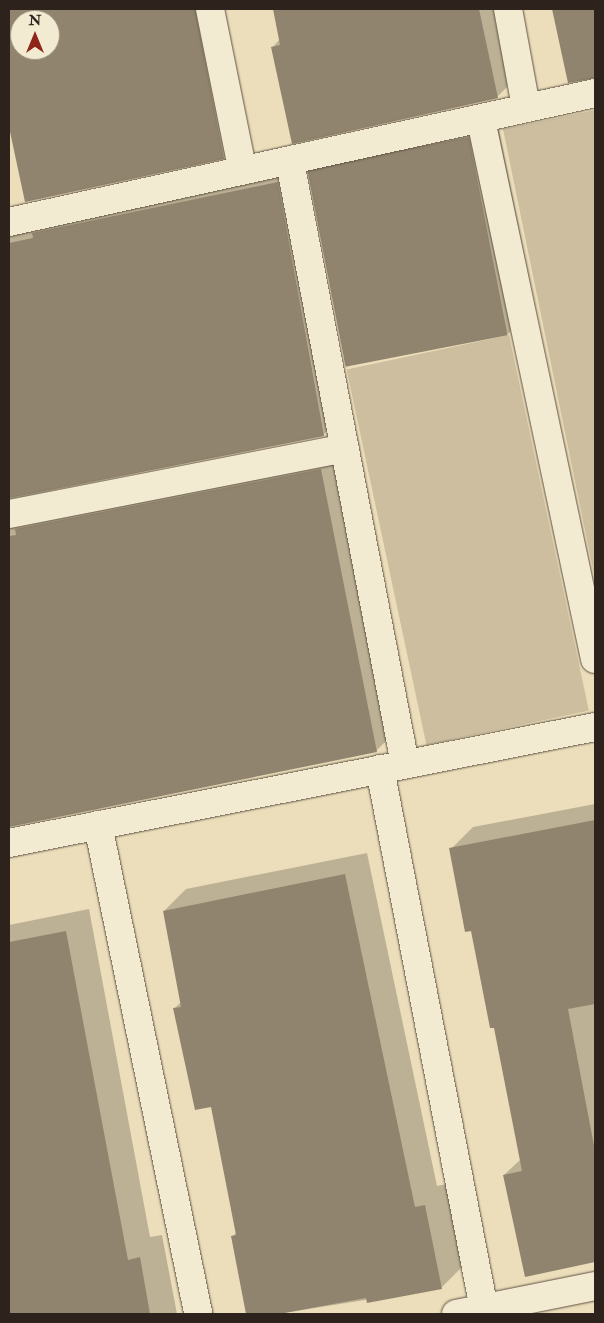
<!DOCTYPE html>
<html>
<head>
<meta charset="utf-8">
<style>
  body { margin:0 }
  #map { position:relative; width:604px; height:1323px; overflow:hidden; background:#ecdeba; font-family:"IM FELL Double Pica",serif }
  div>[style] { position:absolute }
  .green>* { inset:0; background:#ccbe9f; transform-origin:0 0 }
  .shadow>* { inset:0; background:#0003 }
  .building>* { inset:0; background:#91846e; transform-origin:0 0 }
  .roads { filter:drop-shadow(0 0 1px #5e5244) drop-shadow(0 0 1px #5e5244) }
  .street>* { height:28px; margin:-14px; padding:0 14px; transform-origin:14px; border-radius:14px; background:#f3ead2 }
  span { translate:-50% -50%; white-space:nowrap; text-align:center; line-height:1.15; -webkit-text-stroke:4.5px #f3ead2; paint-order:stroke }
  .frame { position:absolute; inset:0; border:10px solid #2e231c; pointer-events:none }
  .north { position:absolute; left:10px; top:10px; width:50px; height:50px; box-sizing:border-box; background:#f3ead2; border:1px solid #a49a89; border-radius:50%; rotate:0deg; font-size:14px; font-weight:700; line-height:20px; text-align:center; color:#2e231c }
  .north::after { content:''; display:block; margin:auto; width:18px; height:22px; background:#8f2418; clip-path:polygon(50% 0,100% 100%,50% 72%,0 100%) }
</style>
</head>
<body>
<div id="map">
  <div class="green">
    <div style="clip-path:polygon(595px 110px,595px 579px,503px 129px)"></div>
    <div style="left:509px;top:335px;width:384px;height:166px;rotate:78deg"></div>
  </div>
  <div class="shadow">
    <div style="clip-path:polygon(evenodd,9px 9px,214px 9px,241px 141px,224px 158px,26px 201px,9px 110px,9px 9px,20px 20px,50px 20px,50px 50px,20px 50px,20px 20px)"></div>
    <div style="clip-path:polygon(274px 9px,499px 9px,514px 80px,497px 97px,272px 48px,280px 39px)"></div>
    <div style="clip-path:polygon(554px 9px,595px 9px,595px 76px,569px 82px)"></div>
    <div style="clip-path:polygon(495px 111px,535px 307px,508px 334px,309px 173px,336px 146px)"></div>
    <div style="clip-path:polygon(295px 166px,340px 418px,323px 435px,10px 499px,14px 508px,337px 452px,393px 734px,376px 751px,9px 826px,9px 230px)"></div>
    <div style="clip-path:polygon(595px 804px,595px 1260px,526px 1275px,504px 1175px,521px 1159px,495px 1026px,451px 849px,473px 827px)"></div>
    <div style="clip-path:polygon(367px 853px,437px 1186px,447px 1184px,463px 1266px,441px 1288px,277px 1314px,247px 1314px,232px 1237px,237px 1232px,212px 1105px,174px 1009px,181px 1002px,164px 911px,186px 889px)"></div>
    <div style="clip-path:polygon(89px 909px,150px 1237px,162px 1235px,177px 1314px,9px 1314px,9px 925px)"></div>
  </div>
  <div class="building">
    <div style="clip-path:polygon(evenodd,9px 9px,195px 9px,224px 159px,25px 202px,9px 127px,9px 9px,20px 20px,50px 20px,50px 50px,20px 50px,20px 20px)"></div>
    <div style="clip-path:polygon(273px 9px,479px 9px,498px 98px,292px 144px,271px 47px,280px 45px)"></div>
    <div style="clip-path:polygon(552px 9px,595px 9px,595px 78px,568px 83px)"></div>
    <div style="left:469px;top:137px;width:202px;height:165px;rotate:79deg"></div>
    <div style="clip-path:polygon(278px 182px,324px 436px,9px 498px,9px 243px,33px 238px,32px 233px)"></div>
    <div style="clip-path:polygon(321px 469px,377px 752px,9px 827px,9px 536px,16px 535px,15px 529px)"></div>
    <div style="clip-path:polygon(595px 820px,595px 1004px,568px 1009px,595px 1151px,595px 1262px,525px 1277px,503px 1175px,522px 1171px,494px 1028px,490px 1028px,471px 931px,465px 932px,449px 848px)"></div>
    <div style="clip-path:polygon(345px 874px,415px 1207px,425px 1205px,442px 1289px,367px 1303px,366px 1298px,279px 1314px,246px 1314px,231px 1236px,236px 1235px,211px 1107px,195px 1110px,173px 1008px,181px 1007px,163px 911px)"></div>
    <div style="clip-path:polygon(66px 931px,128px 1260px,140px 1257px,150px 1314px,9px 1314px,9px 942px)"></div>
  </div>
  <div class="roads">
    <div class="street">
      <div style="left:210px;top:9px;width:162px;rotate:78.6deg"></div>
      <div style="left:508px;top:9px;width:100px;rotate:79.6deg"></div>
      <div style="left:481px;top:120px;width:551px;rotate:78.06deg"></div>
      <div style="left:290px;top:162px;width:613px;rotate:79.19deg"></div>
      <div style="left:9px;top:222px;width:600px;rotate:-12.41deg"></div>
      <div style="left:9px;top:514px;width:342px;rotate:-11.1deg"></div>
      <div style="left:380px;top:769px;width:550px;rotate:79.1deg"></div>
      <div style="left:98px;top:825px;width:499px;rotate:78.4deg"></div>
      <div style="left:9px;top:843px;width:597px;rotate:-11.2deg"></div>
      <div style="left:456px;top:1314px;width:142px;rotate:-11.4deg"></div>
    </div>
  </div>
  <div class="frame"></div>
  <div class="north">N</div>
</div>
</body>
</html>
